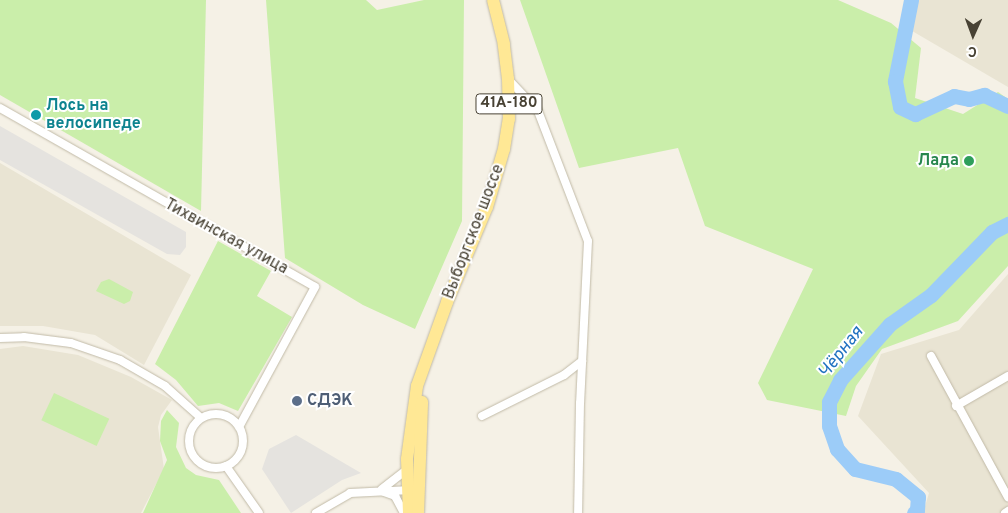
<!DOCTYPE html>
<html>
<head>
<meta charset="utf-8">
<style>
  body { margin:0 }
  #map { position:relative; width:1008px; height:513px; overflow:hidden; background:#f5f1e6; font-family:Overpass,sans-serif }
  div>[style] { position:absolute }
  .residential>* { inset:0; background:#e9e4d3 }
  .green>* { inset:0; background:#caeeaa; transform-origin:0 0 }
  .parking>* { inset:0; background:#e5e3df }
  .river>* { height:15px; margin:-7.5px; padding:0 7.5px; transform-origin:7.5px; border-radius:7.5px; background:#9cccf8 }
  .roads { filter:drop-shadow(0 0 1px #c1baa7) drop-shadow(0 0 1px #c1baa7) }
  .street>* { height:8px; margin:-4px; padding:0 4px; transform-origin:4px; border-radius:4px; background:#fff }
  .street>.ring { margin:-4px; padding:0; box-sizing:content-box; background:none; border:8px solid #fff; border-radius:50% }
  .primary>* { height:12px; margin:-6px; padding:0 6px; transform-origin:6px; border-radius:6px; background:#ffe895 }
  .dots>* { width:14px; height:14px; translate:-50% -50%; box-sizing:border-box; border:2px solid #fff; border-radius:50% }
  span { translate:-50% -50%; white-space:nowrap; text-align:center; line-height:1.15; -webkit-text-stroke:4px #fff; paint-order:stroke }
  .shield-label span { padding:1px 4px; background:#fff; border:1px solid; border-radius:4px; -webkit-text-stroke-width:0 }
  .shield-label { font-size:15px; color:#484234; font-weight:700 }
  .culture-label { font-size:16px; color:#0d838f; font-weight:700 }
  .left { translate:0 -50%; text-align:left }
  .leisure-label { font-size:16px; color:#27864d; font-weight:700 }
  .right { translate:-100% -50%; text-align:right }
  .street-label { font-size:16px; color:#484234 }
  .service-label { font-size:16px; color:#4e5e75; font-weight:700 }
  .water-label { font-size:18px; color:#2172c1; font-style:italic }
  .north { position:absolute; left:948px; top:10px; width:50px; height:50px; -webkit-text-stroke:4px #fff; paint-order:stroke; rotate:182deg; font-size:14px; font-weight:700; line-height:20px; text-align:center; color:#484234 }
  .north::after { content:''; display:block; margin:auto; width:18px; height:22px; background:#484234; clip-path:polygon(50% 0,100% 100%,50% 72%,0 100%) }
</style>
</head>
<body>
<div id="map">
  <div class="residential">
    <div style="clip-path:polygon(916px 0,1008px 0,1008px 87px,907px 28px)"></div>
    <div style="clip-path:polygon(0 163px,191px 275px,144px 365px,95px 335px,43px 326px,0 326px)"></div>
    <div style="clip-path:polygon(1008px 274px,1008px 513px,923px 513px,929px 493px,858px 416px,881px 354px,959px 330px)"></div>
    <div style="clip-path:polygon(23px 346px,78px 355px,131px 377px,172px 400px,161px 415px,158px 427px,164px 469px,141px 513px,0 513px,0 349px)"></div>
  </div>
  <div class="green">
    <div style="clip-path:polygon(0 0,206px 0,201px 211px,0 95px)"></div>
    <div style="clip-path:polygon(266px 0,366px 0,377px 10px,424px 0,464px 0,462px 221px,415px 329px,363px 305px,285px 258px)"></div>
    <div style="clip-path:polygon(520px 0,838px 0,891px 23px,921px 48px,915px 98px,963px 114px,998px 92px,1008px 99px,1008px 266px,958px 321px,882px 349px,856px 386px,846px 416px,767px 400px,758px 383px,813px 269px,705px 226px,678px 148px,579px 168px)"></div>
    <div style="clip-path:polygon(218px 241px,271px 271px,257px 296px,292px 317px,238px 411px,219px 403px,198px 406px,176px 380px,155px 364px)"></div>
    <div style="clip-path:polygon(109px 279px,133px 292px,130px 301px,124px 304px,96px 291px,101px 282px)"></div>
    <div style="left:54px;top:393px;width:61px;height:30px;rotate:25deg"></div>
    <div style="clip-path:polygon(167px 410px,179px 423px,176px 447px,186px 468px,196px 475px,219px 480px,241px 513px,143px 513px,167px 460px,160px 441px,161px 421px)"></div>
  </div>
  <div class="parking">
    <div style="clip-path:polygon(0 126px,186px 232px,186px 247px,180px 255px,167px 254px,0 160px)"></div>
    <div style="clip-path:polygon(296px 435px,361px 473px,342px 480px,291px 513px,262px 469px,269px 449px)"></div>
  </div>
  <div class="river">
    <div style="left:911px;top:0;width:83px;rotate:101.2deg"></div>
    <div style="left:895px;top:81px;width:26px;rotate:79deg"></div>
    <div style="left:900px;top:107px;width:17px;rotate:25deg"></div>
    <div style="left:915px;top:114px;width:43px;rotate:-24.8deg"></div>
    <div style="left:954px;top:96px;width:15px;rotate:11deg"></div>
    <div style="left:969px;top:99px;width:16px;rotate:-15deg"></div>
    <div style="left:984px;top:95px;width:26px;rotate:25deg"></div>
    <div style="left:914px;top:513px;width:4px;rotate:-45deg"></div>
    <div style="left:917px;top:510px;width:13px;rotate:-86deg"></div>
    <div style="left:918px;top:497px;width:28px;rotate:-141deg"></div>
    <div style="left:896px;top:479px;width:42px;rotate:-166.3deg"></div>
    <div style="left:855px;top:469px;width:27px;rotate:-132deg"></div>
    <div style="left:837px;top:449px;width:24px;rotate:-109deg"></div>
    <div style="left:829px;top:426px;width:24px;rotate:-90deg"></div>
    <div style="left:829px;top:402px;width:25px;rotate:-63deg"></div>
    <div style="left:840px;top:380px;width:75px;rotate:-48.2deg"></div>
    <div style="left:890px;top:324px;width:50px;rotate:-35.3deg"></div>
    <div style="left:931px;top:295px;width:88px;rotate:-45.9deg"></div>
    <div style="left:992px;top:232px;width:18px;rotate:-27deg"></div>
  </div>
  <div class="roads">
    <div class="street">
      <div style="left:508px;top:79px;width:44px;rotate:46.8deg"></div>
      <div style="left:538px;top:111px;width:139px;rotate:69deg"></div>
      <div style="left:588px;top:241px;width:162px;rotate:92.8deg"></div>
      <div style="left:580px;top:403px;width:110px;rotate:91deg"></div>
      <div style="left:0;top:108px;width:362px;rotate:29.6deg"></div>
      <div style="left:315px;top:287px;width:159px;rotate:118.5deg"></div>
      <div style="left:0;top:338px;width:24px;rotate:-2deg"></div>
      <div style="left:24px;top:337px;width:47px;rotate:7.3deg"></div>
      <div style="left:71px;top:343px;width:52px;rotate:19.1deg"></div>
      <div style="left:120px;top:360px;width:52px;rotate:30deg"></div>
      <div style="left:165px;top:386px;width:48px;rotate:41.6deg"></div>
      <div style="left:931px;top:356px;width:161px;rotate:61.4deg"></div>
      <div style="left:956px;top:406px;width:60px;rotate:-30deg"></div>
      <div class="ring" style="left:189px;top:414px;width:46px;height:46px"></div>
      <div style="left:482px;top:416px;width:92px;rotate:-26.6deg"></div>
      <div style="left:564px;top:375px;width:23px;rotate:-38deg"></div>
      <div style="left:226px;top:466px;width:57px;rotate:54.9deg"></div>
      <div style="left:382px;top:489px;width:31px;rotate:-38deg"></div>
      <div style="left:384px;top:492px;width:12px;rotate:20deg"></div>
      <div style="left:395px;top:496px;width:19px;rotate:62deg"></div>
      <div style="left:316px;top:513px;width:39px;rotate:-30deg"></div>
      <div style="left:350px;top:493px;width:61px;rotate:-2.8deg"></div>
      <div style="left:1005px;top:513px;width:4px;rotate:-34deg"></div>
    </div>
    <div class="primary">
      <div style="left:409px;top:513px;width:54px;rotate:-92.1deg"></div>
      <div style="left:407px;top:459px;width:74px;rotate:-82.2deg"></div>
      <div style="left:417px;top:386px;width:89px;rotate:-70.3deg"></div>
      <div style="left:447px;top:302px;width:103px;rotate:-67.2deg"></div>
      <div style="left:487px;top:207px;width:60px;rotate:-73.7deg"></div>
      <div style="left:504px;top:149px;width:30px;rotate:-81deg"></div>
      <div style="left:509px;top:119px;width:40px;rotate:-91.4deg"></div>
      <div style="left:508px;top:79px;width:35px;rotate:-97deg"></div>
      <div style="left:504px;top:44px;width:45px;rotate:-104deg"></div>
      <div style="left:418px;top:513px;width:111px;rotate:-87.9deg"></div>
    </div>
  </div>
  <div class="dots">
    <div style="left:36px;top:115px;background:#0f9aa8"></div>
    <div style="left:969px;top:161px;background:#2e9e5b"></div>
    <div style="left:297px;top:401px;background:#5c6f8a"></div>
  </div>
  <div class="shield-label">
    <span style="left:509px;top:104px">41А-180</span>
  </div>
  <div class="culture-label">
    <span class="left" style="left:46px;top:115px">Лось на<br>велосипеде</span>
  </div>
  <div class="leisure-label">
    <span class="right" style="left:959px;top:161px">Лада</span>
  </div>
  <div class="street-label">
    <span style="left:474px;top:232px;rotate:-69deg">Выборгское шоссе</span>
    <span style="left:226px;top:237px;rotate:29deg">Тихвинская улица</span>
  </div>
  <div class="service-label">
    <span class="left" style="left:307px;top:401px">СДЭК</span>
  </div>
  <div class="water-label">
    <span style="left:842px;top:353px;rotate:-52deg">Чёрная</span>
  </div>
  <div class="north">С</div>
</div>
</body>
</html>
